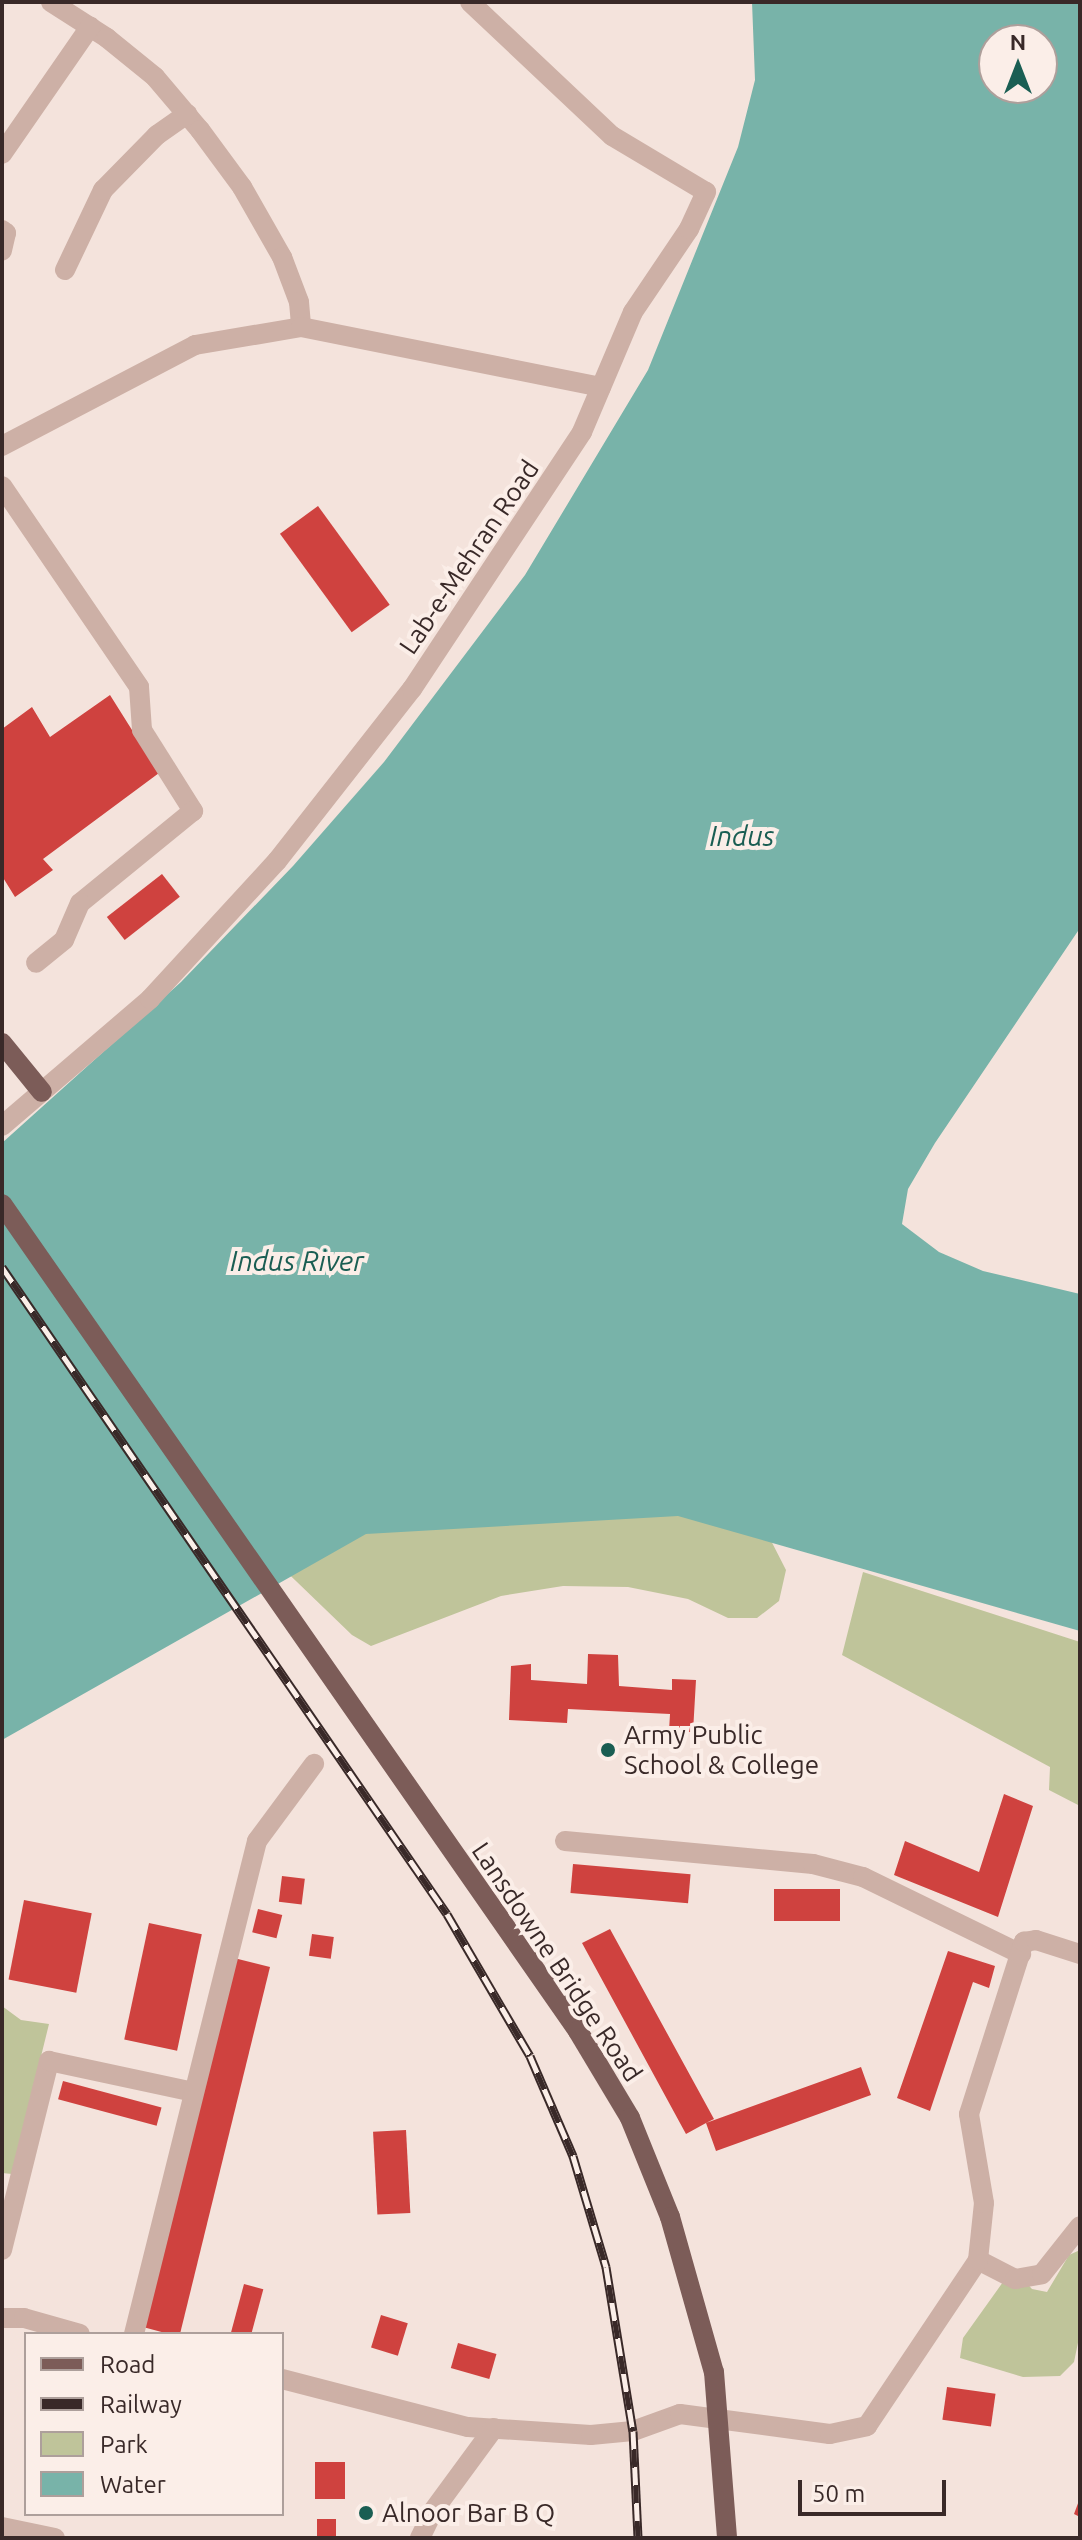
<!DOCTYPE html>
<html>
<head>
<meta charset="utf-8">
<style>
  body { margin:0 }
  #map { position:relative; width:1082px; height:2540px; overflow:hidden; background:#f4e3dc; font-family:Ubuntu,sans-serif }
  div>[style] { position:absolute }
  .green>* { inset:0; background:#bfc49a }
  .water>* { inset:0; background:#78b3a9 }
  .building>* { inset:0; background:#cf423f; transform-origin:0 0 }
  .minor>* { height:20px; margin:-10px; padding:0 10px; transform-origin:10px; border-radius:10px; background:#cdb0a6 }
  .major>* { height:20px; margin:-10px; padding:0 10px; transform-origin:10px; border-radius:10px; background:#7c5c58 }
  .rail>* { height:9px; margin-top:-4.5px; transform-origin:0; background:repeating-linear-gradient(90deg,#fbeee8 0 18px,#392928 0 36px); box-sizing:border-box; border-block:2px solid #392928 }
  .dots>* { width:22px; height:22px; translate:-50% -50%; box-sizing:border-box; border:4px solid #fbeee8; border-radius:50% }
  span { translate:-50% -50%; white-space:nowrap; text-align:center; line-height:1.15; -webkit-text-stroke:8px #fbeee8; paint-order:stroke }
  .street-label { font-size:26px; color:#392928 }
  .poi-label { font-size:26px; color:#392928 }
  .left { translate:0 -50%; text-align:left }
  .water-label { font-size:28px; color:#1a5e53; font-style:italic }
  .frame { position:absolute; inset:0; border:4px solid #392928; pointer-events:none }
  .legend { position:absolute; left:24px; top:2332px; width:260px; height:184px; box-sizing:border-box; background:#fbeee8; border:2px solid #ad9f9b; margin:0; padding:10px 14px; list-style:none; font-size:24px; color:#392928 }
  .legend li { display:flex; align-items:center; gap:16px; height:40px }
  .legend b { width:40px; border:2px solid #ad9f9b }
  .north { position:absolute; left:978px; top:24px; width:80px; height:80px; box-sizing:border-box; background:#fbeee8; border:2px solid #ad9f9b; border-radius:50%; rotate:0deg; font-size:22px; font-weight:700; line-height:32px; text-align:center; color:#392928 }
  .north::after { content:''; display:block; margin:auto; width:28px; height:36px; background:#1a5e53; clip-path:polygon(50% 0,100% 100%,50% 72%,0 100%) }
  .scale { position:absolute; left:798px; top:2480px; width:148px; height:36px; box-sizing:border-box; border:4px solid #392928; border-top:0; padding-left:10px; font-size:24px; line-height:28px; white-space:nowrap; color:#392928; -webkit-text-stroke:6px #fbeee8; paint-order:stroke }
</style>
</head>
<body>
<div id="map">
  <div class="green">
    <div style="clip-path:polygon(552px 1493px,763px 1525px,786px 1570px,779px 1601px,757px 1618px,728px 1618px,688px 1599px,628px 1587px,563px 1586px,501px 1596px,371px 1646px,352px 1635px,269px 1555px)"></div>
    <div style="clip-path:polygon(863px 1572px,1080px 1642px,1080px 1806px,1049px 1790px,1050px 1767px,842px 1655px)"></div>
    <div style="clip-path:polygon(2px 2006px,21px 2020px,49px 2024px,12px 2174px,2px 2173px)"></div>
    <div style="clip-path:polygon(1080px 2250px,1080px 2333px,1074px 2362px,1060px 2376px,1023px 2377px,960px 2358px,963px 2338px,1013px 2268px,1032px 2289px,1047px 2292px,1069px 2255px)"></div>
  </div>
  <div class="water">
    <div style="clip-path:polygon(evenodd,752px 2px,1080px 2px,1080px 928px,935px 1143px,908px 1189px,902px 1224px,939px 1252px,983px 1271px,1080px 1294px,1080px 1631px,678px 1516px,366px 1534px,2px 1740px,2px 1143px,181px 982px,293px 866px,384px 762px,525px 575px,648px 370px,738px 147px,755px 80px,752px 2px,994px 40px,1042px 40px,1042px 88px,994px 88px,994px 40px)"></div>
  </div>
  <div class="building">
    <div style="left:318px;top:506px;width:122px;height:47px;rotate:54deg"></div>
    <div style="clip-path:polygon(110px 695px,159px 773px,43px 859px,53px 870px,15px 897px,2px 876px,2px 729px,32px 707px,50px 737px)"></div>
    <div style="left:162px;top:874px;width:29px;height:70px;rotate:52deg"></div>
    <div style="clip-path:polygon(588px 1654px,618px 1655px,619px 1686px,672px 1690px,672px 1679px,696px 1680px,693px 1732px,669px 1731px,670px 1714px,568px 1709px,567px 1723px,509px 1720px,511px 1666px,531px 1664px,531px 1680px,587px 1684px)"></div>
    <div style="clip-path:polygon(1004px 1794px,1033px 1806px,998px 1917px,894px 1875px,905px 1841px,979px 1872px)"></div>
    <div style="left:573px;top:1864px;width:118px;height:29px;rotate:5deg"></div>
    <div style="left:282px;top:1876px;width:23px;height:26px;rotate:7deg"></div>
    <div style="left:774px;top:1889px;width:66px;height:32px"></div>
    <div style="left:24px;top:1900px;width:69px;height:81px;rotate:11deg"></div>
    <div style="left:258px;top:1909px;width:25px;height:24px;rotate:14deg"></div>
    <div style="left:149px;top:1923px;width:54px;height:119px;rotate:12deg"></div>
    <div style="clip-path:polygon(610px 1929px,714px 2119px,706px 2123px,861px 2067px,871px 2095px,716px 2151px,706px 2123px,686px 2134px,582px 1943px)"></div>
    <div style="left:312px;top:1934px;width:22px;height:22px;rotate:8deg"></div>
    <div style="clip-path:polygon(948px 1951px,995px 1966px,989px 1988px,973px 1982px,930px 2111px,897px 2098px)"></div>
    <div style="clip-path:polygon(234px 1958px,270px 1967px,180px 2334px,169px 2334px,143px 2327px)"></div>
    <div style="left:63px;top:2081px;width:102px;height:19px;rotate:15deg"></div>
    <div style="left:406px;top:2130px;width:83px;height:33px;rotate:87deg"></div>
    <div style="left:244px;top:2284px;width:20px;height:50px;rotate:15deg"></div>
    <div style="left:381px;top:2315px;width:28px;height:34px;rotate:17deg"></div>
    <div style="left:458px;top:2343px;width:40px;height:26px;rotate:16deg"></div>
    <div style="left:947px;top:2387px;width:49px;height:33px;rotate:8deg"></div>
    <div style="left:315px;top:2462px;width:30px;height:37px"></div>
    <div style="clip-path:polygon(1080px 2498px,1080px 2517px,1074px 2514px)"></div>
    <div style="left:317px;top:2519px;width:19px;height:19px"></div>
  </div>
  <div class="minor">
    <div style="left:51px;top:2px;width:67px;rotate:32.7deg"></div>
    <div style="left:107px;top:38px;width:62px;rotate:39.1deg"></div>
    <div style="left:155px;top:77px;width:70px;rotate:49.7deg"></div>
    <div style="left:200px;top:130px;width:71px;rotate:53.6deg"></div>
    <div style="left:242px;top:187px;width:81px;rotate:60.3deg"></div>
    <div style="left:282px;top:257px;width:48px;rotate:69.3deg"></div>
    <div style="left:299px;top:302px;width:25px;rotate:85deg"></div>
    <div style="left:2px;top:154px;width:155px;rotate:-55.3deg"></div>
    <div style="left:2px;top:230px;width:5px;rotate:37deg"></div>
    <div style="left:6px;top:233px;width:18px;rotate:103deg"></div>
    <div style="left:65px;top:270px;width:89px;rotate:-64.6deg"></div>
    <div style="left:103px;top:190px;width:77px;rotate:-45.5deg"></div>
    <div style="left:157px;top:135px;width:37px;rotate:-35deg"></div>
    <div style="left:2px;top:446px;width:218px;rotate:-27.6deg"></div>
    <div style="left:195px;top:345px;width:108px;rotate:-9.6deg"></div>
    <div style="left:301px;top:327px;width:306px;rotate:11.3deg"></div>
    <div style="left:2px;top:486px;width:243px;rotate:55.7deg"></div>
    <div style="left:139px;top:687px;width:43px;rotate:86deg"></div>
    <div style="left:142px;top:730px;width:96px;rotate:57.8deg"></div>
    <div style="left:193px;top:811px;width:146px;rotate:140.8deg"></div>
    <div style="left:80px;top:903px;width:40px;rotate:113.4deg"></div>
    <div style="left:64px;top:940px;width:36px;rotate:141deg"></div>
    <div style="left:2px;top:1126px;width:195px;rotate:-40.6deg"></div>
    <div style="left:150px;top:999px;width:188px;rotate:-47.4deg"></div>
    <div style="left:277px;top:861px;width:219px;rotate:-51.9deg"></div>
    <div style="left:412px;top:689px;width:308px;rotate:-56.5deg"></div>
    <div style="left:582px;top:432px;width:130px;rotate:-67deg"></div>
    <div style="left:633px;top:312px;width:100px;rotate:-56deg"></div>
    <div style="left:689px;top:229px;width:41px;rotate:-65.3deg"></div>
    <div style="left:706px;top:192px;width:109px;rotate:-149.2deg"></div>
    <div style="left:612px;top:136px;width:195px;rotate:-136.7deg"></div>
    <div style="left:565px;top:1841px;width:249px;rotate:5.3deg"></div>
    <div style="left:813px;top:1864px;width:52px;rotate:14.6deg"></div>
    <div style="left:863px;top:1877px;width:176px;rotate:26deg"></div>
    <div style="left:2px;top:2250px;width:195px;rotate:-76deg"></div>
    <div style="left:49px;top:2061px;width:148px;rotate:12.1deg"></div>
    <div style="left:978px;top:2260px;width:42px;rotate:27.2deg"></div>
    <div style="left:1015px;top:2279px;width:27px;rotate:-10deg"></div>
    <div style="left:1042px;top:2274px;width:61px;rotate:-51.6deg"></div>
    <div style="left:2px;top:2318px;width:22px"></div>
    <div style="left:24px;top:2318px;width:58px;rotate:15.9deg"></div>
    <div style="left:134px;top:2334px;width:508px;rotate:-75.99deg"></div>
    <div style="left:257px;top:1841px;width:96px;rotate:-53.5deg"></div>
    <div style="left:282px;top:2379px;width:192px;rotate:14.5deg"></div>
    <div style="left:468px;top:2427px;width:123px;rotate:3.7deg"></div>
    <div style="left:591px;top:2435px;width:42px;rotate:-5.4deg"></div>
    <div style="left:633px;top:2431px;width:50px;rotate:-19.9deg"></div>
    <div style="left:680px;top:2414px;width:151px;rotate:7.6deg"></div>
    <div style="left:830px;top:2434px;width:38px;rotate:-12deg"></div>
    <div style="left:867px;top:2426px;width:200px;rotate:-56.2deg"></div>
    <div style="left:978px;top:2260px;width:57px;rotate:-84deg"></div>
    <div style="left:984px;top:2203px;width:90px;rotate:-99.6deg"></div>
    <div style="left:969px;top:2114px;width:181px;rotate:-72.3deg"></div>
    <div style="left:1024px;top:1942px;width:12px;rotate:-9deg"></div>
    <div style="left:1036px;top:1940px;width:46px;rotate:17.7deg"></div>
    <div style="left:2px;top:2527px;width:54px;rotate:11.7deg"></div>
    <div style="left:420px;top:2538px;width:30px;rotate:-64deg"></div>
    <div style="left:433px;top:2511px;width:103px;rotate:-53.7deg"></div>
  </div>
  <div class="major">
    <div style="left:2px;top:1043px;width:63px;rotate:50.8deg"></div>
    <div style="left:2px;top:1204px;width:1008px;rotate:55.14deg"></div>
    <div style="left:578px;top:2031px;width:101px;rotate:59.1deg"></div>
    <div style="left:630px;top:2118px;width:107px;rotate:68deg"></div>
    <div style="left:670px;top:2217px;width:161px;rotate:74.2deg"></div>
    <div style="left:714px;top:2372px;width:167px;rotate:85.5deg"></div>
  </div>
  <div class="rail">
    <div style="left:2px;top:1267px;width:785px;rotate:55.48deg"></div>
    <div style="left:447px;top:1914px;width:164px;rotate:59.7deg"></div>
    <div style="left:530px;top:2056px;width:109px;rotate:66.7deg"></div>
    <div style="left:573px;top:2156px;width:116px;rotate:73.4deg"></div>
    <div style="left:606px;top:2267px;width:166px;rotate:80.7deg"></div>
    <div style="left:633px;top:2431px;width:107px;rotate:87.3deg"></div>
  </div>
  <div class="dots">
    <div style="left:608px;top:1750px;background:#1a5e53"></div>
    <div style="left:366px;top:2513px;background:#1a5e53"></div>
  </div>
  <div class="street-label">
    <span style="left:469px;top:557px;rotate:-56deg">Lab-e-Mehran Road</span>
    <span style="left:557px;top:1962px;rotate:56deg">Lansdowne Bridge Road</span>
  </div>
  <div class="poi-label">
    <span class="left" style="left:624px;top:1750px">Army Public<br>School &amp; College</span>
    <span class="left" style="left:382px;top:2513px">Alnoor Bar B Q</span>
  </div>
  <div class="water-label">
    <span style="left:742px;top:836px">Indus</span>
    <span style="left:297px;top:1261px">Indus River</span>
  </div>
  <div class="frame"></div>
  <ul class="legend">
  <li><b style="height:10px;background:#7c5c58"></b>Road</li>
  <li><b style="height:10px;background:#392928"></b>Railway</li>
  <li><b style="height:22px;background:#bfc49a"></b>Park</li>
  <li><b style="height:22px;background:#78b3a9"></b>Water</li>
  </ul>
  <div class="north">N</div>
  <div class="scale">50 m</div>
</div>
</body>
</html>
